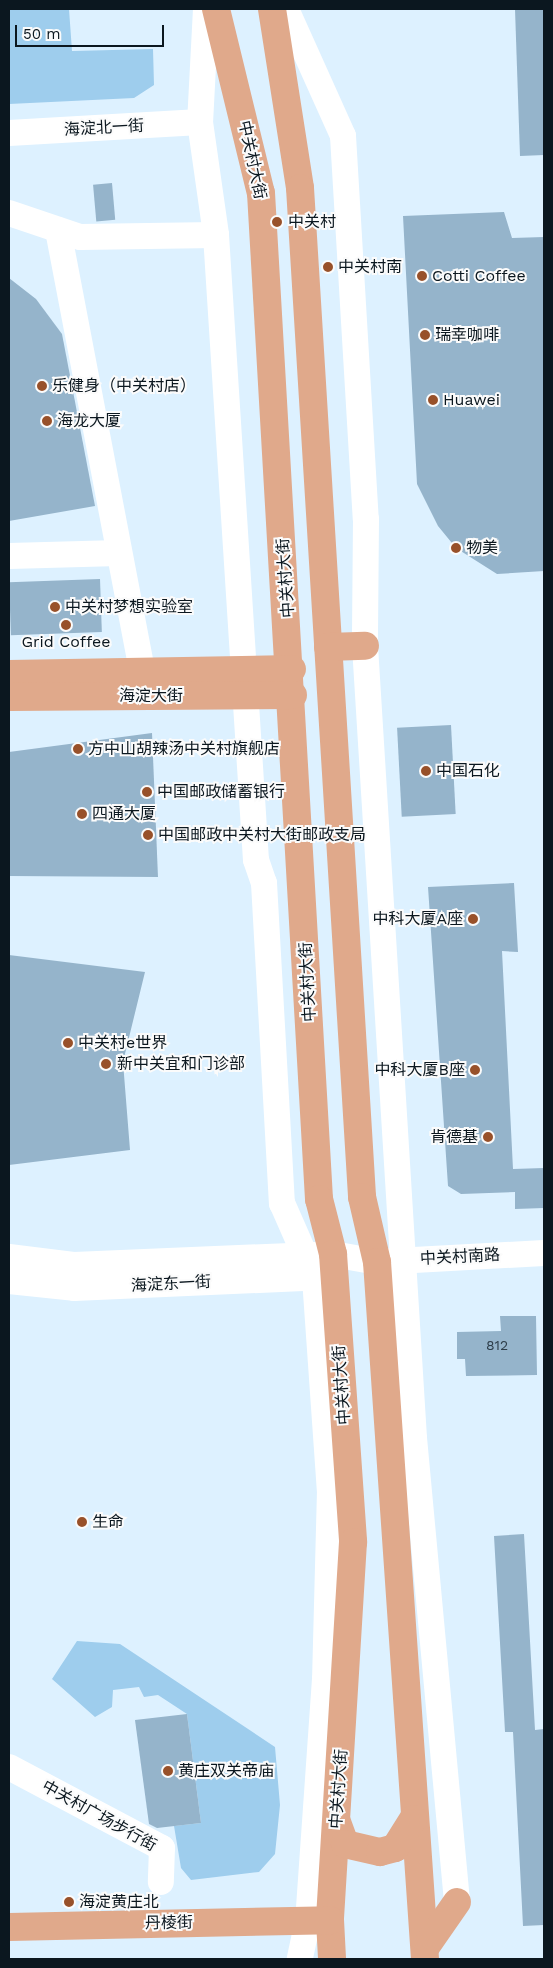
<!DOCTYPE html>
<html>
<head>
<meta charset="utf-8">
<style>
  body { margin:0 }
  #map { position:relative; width:553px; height:1968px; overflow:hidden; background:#ddf1ff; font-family:"Work Sans","Noto Sans SC",sans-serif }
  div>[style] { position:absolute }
  .green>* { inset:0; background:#9ecded }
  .building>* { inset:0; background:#95b4cb; transform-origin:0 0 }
  .minor>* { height:26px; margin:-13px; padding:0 13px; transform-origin:13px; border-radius:13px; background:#fff }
  .major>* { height:28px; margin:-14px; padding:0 14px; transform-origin:14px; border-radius:14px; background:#e0a98b }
  .dots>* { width:14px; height:14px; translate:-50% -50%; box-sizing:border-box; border:2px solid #fbfbfb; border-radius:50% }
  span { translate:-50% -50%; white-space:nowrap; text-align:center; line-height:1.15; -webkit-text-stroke:4px #fbfbfb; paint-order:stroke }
  .number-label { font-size:14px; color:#2e3e4a }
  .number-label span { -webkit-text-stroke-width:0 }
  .street-label { font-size:16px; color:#0b171f }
  .poi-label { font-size:16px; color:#0b171f }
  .left { translate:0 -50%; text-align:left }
  .right { translate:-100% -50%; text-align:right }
  .frame { position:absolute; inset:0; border:10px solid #0b171f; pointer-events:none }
  .scale { position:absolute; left:15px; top:25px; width:149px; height:22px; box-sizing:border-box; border:2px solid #0b171f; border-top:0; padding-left:6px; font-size:15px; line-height:18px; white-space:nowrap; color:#0b171f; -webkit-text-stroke:4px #fbfbfb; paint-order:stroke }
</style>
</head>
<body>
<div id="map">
  <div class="green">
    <div style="clip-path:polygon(9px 9px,69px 9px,72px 51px,153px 49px,154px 85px,134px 98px,9px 104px)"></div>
    <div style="clip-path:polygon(77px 1641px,120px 1644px,275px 1747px,280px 1805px,275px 1854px,259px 1872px,191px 1880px,181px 1868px,174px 1826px,201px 1823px,187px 1714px,158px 1695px,144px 1697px,139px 1687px,113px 1690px,112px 1707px,95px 1717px,52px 1679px)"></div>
  </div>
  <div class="building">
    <div style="clip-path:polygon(515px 9px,544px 9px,544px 155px,520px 156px)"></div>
    <div style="left:112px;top:183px;width:37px;height:19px;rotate:85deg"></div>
    <div style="clip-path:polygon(504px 212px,512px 238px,544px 237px,544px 571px,497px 574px,456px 548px,438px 526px,417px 484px,403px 216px)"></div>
    <div style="clip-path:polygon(9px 278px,36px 299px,62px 334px,95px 506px,9px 521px)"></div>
    <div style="left:100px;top:579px;width:53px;height:91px;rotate:88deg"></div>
    <div style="left:451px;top:725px;width:89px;height:54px;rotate:87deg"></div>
    <div style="clip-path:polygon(152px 733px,158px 877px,9px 876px,9px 752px)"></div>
    <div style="clip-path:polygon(514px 883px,518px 952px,502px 951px,513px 1169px,544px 1168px,544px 1208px,515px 1209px,515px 1192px,461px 1194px,448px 1186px,428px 887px)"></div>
    <div style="clip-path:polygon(9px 955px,145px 972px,123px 1062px,130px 1150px,9px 1165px)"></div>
    <div style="clip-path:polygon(500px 1316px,536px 1316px,537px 1375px,466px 1376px,465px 1359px,457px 1359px,457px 1332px,501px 1331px)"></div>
    <div style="clip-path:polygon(524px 1534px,535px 1730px,544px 1729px,544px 1925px,523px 1926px,513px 1732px,505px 1732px,494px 1536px)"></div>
    <div style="clip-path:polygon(187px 1714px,201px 1823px,157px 1828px,149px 1824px,135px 1720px)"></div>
  </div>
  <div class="minor">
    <div style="left:206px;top:9px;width:113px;rotate:93deg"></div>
    <div style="left:200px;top:122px;width:114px;rotate:81.9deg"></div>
    <div style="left:216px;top:235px;width:626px;rotate:86.34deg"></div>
    <div style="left:256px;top:860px;width:24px;rotate:71deg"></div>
    <div style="left:264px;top:883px;width:321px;rotate:86.8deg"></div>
    <div style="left:282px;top:1203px;width:82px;rotate:66.3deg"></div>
    <div style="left:315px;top:1278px;width:213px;rotate:86deg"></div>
    <div style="left:330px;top:1490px;width:189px;rotate:91.5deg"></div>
    <div style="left:325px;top:1679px;width:242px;rotate:94deg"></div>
    <div style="left:308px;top:1920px;width:40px;rotate:102deg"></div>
    <div style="left:286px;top:9px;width:139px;rotate:65.8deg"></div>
    <div style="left:343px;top:136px;width:384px;rotate:86.6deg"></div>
    <div style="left:366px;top:519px;width:127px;rotate:90.5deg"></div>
    <div style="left:365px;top:646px;width:794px;rotate:86.46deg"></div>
    <div style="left:414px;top:1438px;width:466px;rotate:84.7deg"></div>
    <div style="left:9px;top:133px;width:191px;rotate:-3.3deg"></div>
    <div style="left:9px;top:213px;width:75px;rotate:18.7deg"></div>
    <div style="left:80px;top:237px;width:136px;rotate:-0.8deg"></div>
    <div style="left:58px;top:230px;width:450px;rotate:79.2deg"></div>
    <div style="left:9px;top:556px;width:110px;rotate:-1.6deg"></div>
    <div style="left:9px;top:1257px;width:65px;rotate:7deg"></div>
    <div style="left:74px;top:1265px;width:259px;rotate:-2.4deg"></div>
    <div style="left:333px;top:1254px;width:45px;rotate:10.3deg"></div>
    <div style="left:377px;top:1262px;width:167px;rotate:-3.1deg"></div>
    <div style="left:9px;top:1281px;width:65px;rotate:6.1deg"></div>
    <div style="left:74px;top:1288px;width:257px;rotate:-2.5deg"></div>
    <div style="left:9px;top:1767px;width:173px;rotate:27.9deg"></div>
    <div style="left:162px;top:1848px;width:34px;rotate:92deg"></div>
  </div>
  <div class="major">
    <div style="left:216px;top:9px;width:189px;rotate:76.3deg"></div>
    <div style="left:261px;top:193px;width:1008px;rotate:86.7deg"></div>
    <div style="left:319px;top:1199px;width:57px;rotate:75.7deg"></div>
    <div style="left:333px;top:1254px;width:289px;rotate:86deg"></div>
    <div style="left:353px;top:1542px;width:379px;rotate:93.5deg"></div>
    <div style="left:330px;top:1920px;width:39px;rotate:87deg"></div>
    <div style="left:272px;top:9px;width:181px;rotate:81.1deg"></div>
    <div style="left:300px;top:188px;width:1011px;rotate:86.48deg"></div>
    <div style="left:362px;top:1197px;width:67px;rotate:77deg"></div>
    <div style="left:377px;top:1262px;width:699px;rotate:86.06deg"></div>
    <div style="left:328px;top:647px;width:37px;rotate:-2deg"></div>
    <div style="left:9px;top:674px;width:283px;rotate:-1deg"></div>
    <div style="left:9px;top:697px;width:284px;rotate:-0.4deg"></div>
    <div style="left:337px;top:1822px;width:23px;rotate:70deg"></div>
    <div style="left:345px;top:1844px;width:36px;rotate:13deg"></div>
    <div style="left:380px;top:1852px;width:16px;rotate:-15deg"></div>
    <div style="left:395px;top:1848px;width:34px;rotate:-58deg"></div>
    <div style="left:9px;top:1927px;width:321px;rotate:-1.2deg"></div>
    <div style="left:425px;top:1948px;width:56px;rotate:-55.2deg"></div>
  </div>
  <div class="dots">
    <div style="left:277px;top:222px;background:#98512a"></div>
    <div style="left:328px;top:267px;background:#98512a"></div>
    <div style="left:422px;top:276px;background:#98512a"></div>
    <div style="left:425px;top:335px;background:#98512a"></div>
    <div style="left:42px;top:386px;background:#98512a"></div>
    <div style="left:433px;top:400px;background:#98512a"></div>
    <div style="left:47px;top:421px;background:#98512a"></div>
    <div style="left:456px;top:548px;background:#98512a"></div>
    <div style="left:55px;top:607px;background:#98512a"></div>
    <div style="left:66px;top:625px;background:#98512a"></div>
    <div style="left:78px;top:749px;background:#98512a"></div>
    <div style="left:426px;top:771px;background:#98512a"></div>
    <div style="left:147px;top:792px;background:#98512a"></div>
    <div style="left:82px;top:814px;background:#98512a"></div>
    <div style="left:148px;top:835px;background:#98512a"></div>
    <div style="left:473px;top:919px;background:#98512a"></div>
    <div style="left:68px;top:1043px;background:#98512a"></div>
    <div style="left:106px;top:1064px;background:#98512a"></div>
    <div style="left:475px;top:1070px;background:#98512a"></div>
    <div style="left:488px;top:1137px;background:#98512a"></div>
    <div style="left:82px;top:1522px;background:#98512a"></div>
    <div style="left:168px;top:1771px;background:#98512a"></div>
    <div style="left:69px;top:1902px;background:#98512a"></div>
  </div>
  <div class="number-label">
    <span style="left:497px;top:1345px">812</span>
  </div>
  <div class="street-label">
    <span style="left:104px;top:128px;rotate:-3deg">海淀北一街</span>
    <span style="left:252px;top:160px;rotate:78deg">中关村大街</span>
    <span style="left:286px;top:578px;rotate:-94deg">中关村大街</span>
    <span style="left:151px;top:696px">海淀大街</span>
    <span style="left:308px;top:982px;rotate:-93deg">中关村大街</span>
    <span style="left:460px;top:1257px;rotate:-3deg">中关村南路</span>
    <span style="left:171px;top:1284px;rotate:-3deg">海淀东一街</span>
    <span style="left:342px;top:1385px;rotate:-94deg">中关村大街</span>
    <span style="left:339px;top:1789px;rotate:-86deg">中关村大街</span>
    <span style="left:99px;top:1816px;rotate:29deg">中关村广场步行街</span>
    <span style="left:169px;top:1923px;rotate:-1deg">丹棱街</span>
  </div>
  <div class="poi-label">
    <span class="left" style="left:288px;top:222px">中关村</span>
    <span class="left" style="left:338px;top:267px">中关村南</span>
    <span class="left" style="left:432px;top:276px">Cotti Coffee</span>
    <span class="left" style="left:435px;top:335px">瑞幸咖啡</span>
    <span class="left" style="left:52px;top:386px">乐健身（中关村店）</span>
    <span class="left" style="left:443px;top:400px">Huawei</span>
    <span class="left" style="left:57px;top:421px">海龙大厦</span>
    <span class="left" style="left:466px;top:548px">物美</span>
    <span class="left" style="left:65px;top:607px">中关村梦想实验室</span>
    <span style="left:66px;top:642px">Grid Coffee</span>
    <span class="left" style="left:88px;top:749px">方中山胡辣汤中关村旗舰店</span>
    <span class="left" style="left:436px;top:771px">中国石化</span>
    <span class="left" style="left:157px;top:792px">中国邮政储蓄银行</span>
    <span class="left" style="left:92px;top:814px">四通大厦</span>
    <span class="left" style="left:158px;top:835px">中国邮政中关村大街邮政支局</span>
    <span class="right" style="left:463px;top:919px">中科大厦A座</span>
    <span class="left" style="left:78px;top:1043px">中关村e世界</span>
    <span class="left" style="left:117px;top:1064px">新中关宜和门诊部</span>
    <span class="right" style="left:465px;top:1070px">中科大厦B座</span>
    <span class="right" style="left:478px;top:1137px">肯德基</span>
    <span class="left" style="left:92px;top:1522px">生命</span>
    <span class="left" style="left:178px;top:1771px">黄庄双关帝庙</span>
    <span class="left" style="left:79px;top:1902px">海淀黄庄北</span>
  </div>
  <div class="frame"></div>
  <div class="scale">50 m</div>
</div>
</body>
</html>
